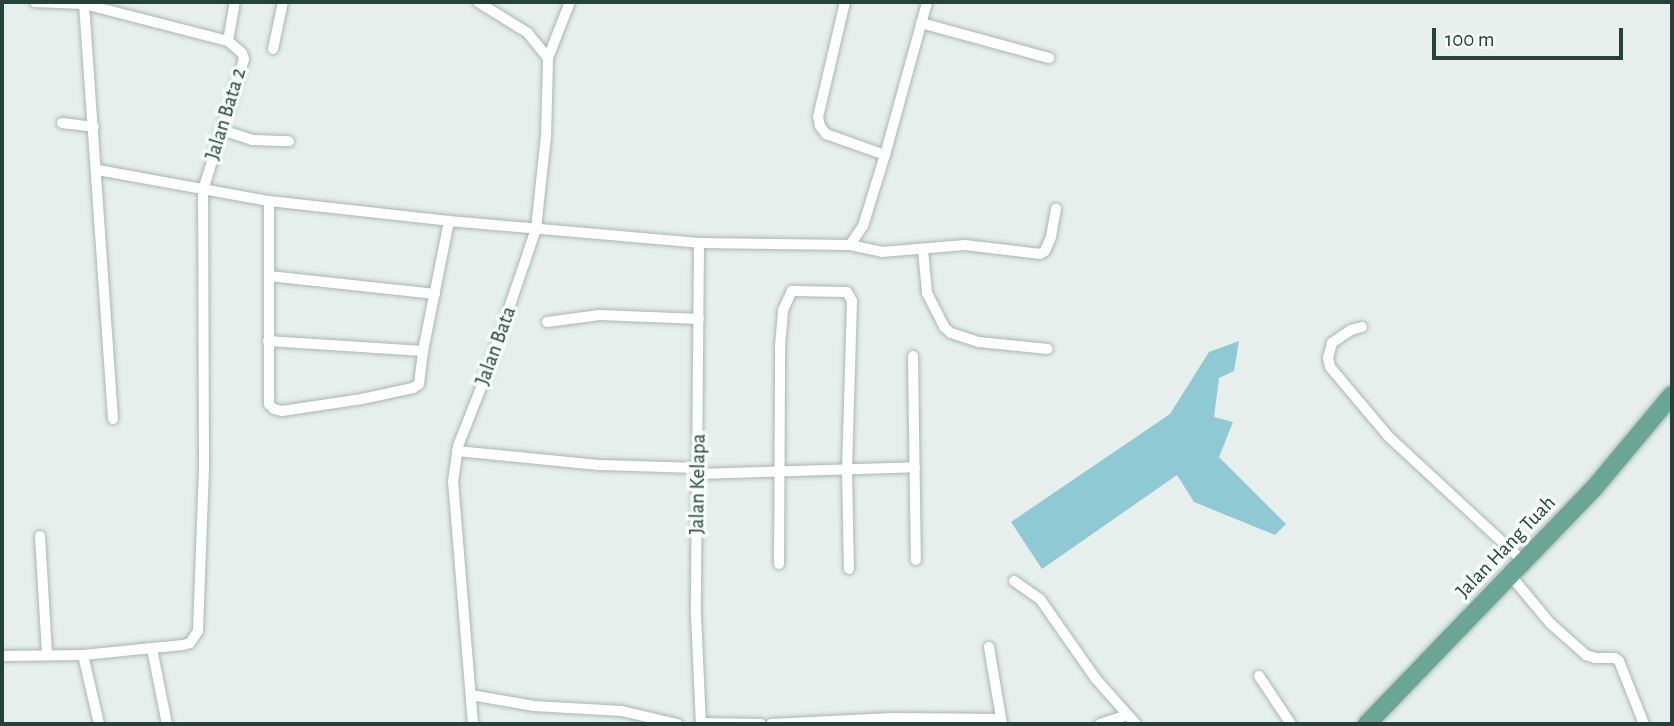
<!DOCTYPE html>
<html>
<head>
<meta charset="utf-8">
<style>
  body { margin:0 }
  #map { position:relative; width:1674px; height:726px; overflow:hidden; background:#e6efeb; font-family:"Alegreya Sans",sans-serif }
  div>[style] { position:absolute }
  .water>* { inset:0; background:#8ec9d4 }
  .roads { filter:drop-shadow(0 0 2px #a8b8b2) drop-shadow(0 0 2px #a8b8b2) }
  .minor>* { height:10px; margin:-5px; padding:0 5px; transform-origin:5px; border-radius:5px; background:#fff }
  .primary>* { height:18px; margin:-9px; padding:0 9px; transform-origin:9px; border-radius:9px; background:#6aa596 }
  span { translate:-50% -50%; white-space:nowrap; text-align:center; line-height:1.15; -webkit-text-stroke:7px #f7fbf9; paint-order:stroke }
  .street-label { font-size:21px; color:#24423a }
  .frame { position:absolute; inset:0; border:4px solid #24423a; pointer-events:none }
  .scale { position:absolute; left:1432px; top:28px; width:191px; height:32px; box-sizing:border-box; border:4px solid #24423a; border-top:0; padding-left:9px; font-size:21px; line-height:24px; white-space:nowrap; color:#24423a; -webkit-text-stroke:5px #f7fbf9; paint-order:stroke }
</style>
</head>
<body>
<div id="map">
  <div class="water">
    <div style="clip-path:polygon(1239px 341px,1234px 371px,1219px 378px,1214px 417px,1233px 422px,1219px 457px,1286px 524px,1275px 535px,1194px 502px,1177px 475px,1042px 569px,1011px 522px,1170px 414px,1209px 352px)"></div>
  </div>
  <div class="roads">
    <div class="minor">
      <div style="left:35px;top:2px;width:49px;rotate:2.3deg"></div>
      <div style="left:84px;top:4px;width:149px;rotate:14.4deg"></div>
      <div style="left:845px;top:2px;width:118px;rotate:103.2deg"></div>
      <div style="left:818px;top:117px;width:9px;rotate:77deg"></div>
      <div style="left:820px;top:126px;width:10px;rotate:53deg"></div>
      <div style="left:826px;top:134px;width:63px;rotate:19.6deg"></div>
      <div style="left:84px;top:4px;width:416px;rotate:86deg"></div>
      <div style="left:921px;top:23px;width:133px;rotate:15.3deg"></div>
      <div style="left:273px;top:49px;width:48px;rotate:-78deg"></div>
      <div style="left:548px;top:58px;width:60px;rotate:-68.6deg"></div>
      <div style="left:62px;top:123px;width:32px;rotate:7deg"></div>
      <div style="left:222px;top:130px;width:32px;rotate:18deg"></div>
      <div style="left:252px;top:140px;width:37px;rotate:2deg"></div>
      <div style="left:98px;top:170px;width:174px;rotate:10.3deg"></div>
      <div style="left:269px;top:201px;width:181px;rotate:6.3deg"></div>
      <div style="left:449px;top:221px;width:251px;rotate:5deg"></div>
      <div style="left:699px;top:243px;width:151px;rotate:0.8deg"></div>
      <div style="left:850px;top:245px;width:23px;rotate:-56deg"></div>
      <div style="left:863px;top:226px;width:74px;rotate:-72.8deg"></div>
      <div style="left:885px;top:155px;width:159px;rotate:-74.6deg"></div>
      <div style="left:269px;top:201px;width:203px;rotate:90deg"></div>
      <div style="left:269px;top:404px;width:7px;rotate:45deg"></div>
      <div style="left:274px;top:409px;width:8px;rotate:14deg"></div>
      <div style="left:282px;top:411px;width:81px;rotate:-8.5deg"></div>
      <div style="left:362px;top:399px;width:52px;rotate:-12.2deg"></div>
      <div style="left:413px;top:388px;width:7px;rotate:-34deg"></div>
      <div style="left:419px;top:384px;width:33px;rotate:-83deg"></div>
      <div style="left:423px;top:351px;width:133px;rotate:-78.7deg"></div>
      <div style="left:699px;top:243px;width:372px;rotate:90.5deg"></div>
      <div style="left:696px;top:615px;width:109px;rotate:87.4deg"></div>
      <div style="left:850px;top:245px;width:33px;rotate:12deg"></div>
      <div style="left:882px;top:252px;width:83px;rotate:-4.8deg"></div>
      <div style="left:965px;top:245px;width:76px;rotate:6.8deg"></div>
      <div style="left:1040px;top:254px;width:6px;rotate:-31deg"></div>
      <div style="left:1045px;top:251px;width:15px;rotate:-67deg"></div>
      <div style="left:1051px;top:237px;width:29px;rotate:-80deg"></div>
      <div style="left:923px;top:250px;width:43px;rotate:84.7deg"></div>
      <div style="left:927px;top:293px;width:38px;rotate:63deg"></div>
      <div style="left:944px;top:327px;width:9px;rotate:41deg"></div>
      <div style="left:951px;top:333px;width:29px;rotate:18deg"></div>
      <div style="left:979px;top:342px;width:69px;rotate:5.8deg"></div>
      <div style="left:269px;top:276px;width:167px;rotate:6.2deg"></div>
      <div style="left:547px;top:322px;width:53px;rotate:-7.5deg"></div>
      <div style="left:600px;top:315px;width:99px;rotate:2.3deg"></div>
      <div style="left:1362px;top:327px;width:11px;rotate:165deg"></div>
      <div style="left:1351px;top:330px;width:23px;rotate:146deg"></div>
      <div style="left:1332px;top:343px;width:16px;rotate:105deg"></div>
      <div style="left:1328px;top:358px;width:9px;rotate:77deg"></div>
      <div style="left:1330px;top:367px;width:92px;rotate:49.9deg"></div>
      <div style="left:1389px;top:437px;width:184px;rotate:42.8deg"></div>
      <div style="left:268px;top:341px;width:155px;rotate:3.7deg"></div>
      <div style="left:913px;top:356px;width:204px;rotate:89.2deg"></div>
      <div style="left:457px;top:451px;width:145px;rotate:5.6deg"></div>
      <div style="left:601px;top:465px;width:97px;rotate:1.8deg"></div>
      <div style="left:698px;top:474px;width:217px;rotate:-1.8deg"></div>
      <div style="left:40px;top:536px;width:119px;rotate:86.6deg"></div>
      <div style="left:779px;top:564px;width:218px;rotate:-89.7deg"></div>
      <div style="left:780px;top:346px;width:36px;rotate:-85deg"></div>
      <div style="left:783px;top:310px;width:21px;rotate:-65deg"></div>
      <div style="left:792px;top:291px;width:55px;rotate:1deg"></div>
      <div style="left:847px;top:292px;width:10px;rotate:61deg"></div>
      <div style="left:852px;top:301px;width:168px;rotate:91.7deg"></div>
      <div style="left:847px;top:469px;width:100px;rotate:88.9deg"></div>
      <div style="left:1511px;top:576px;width:61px;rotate:50.3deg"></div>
      <div style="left:1550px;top:623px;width:48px;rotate:41.6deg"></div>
      <div style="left:1586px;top:655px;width:9px;rotate:18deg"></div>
      <div style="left:1595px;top:658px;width:20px"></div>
      <div style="left:1615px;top:658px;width:5px;rotate:37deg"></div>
      <div style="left:1619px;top:661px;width:68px;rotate:68.4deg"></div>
      <div style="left:1014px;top:581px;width:32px;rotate:35deg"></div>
      <div style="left:1040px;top:599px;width:98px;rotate:55deg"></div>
      <div style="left:1096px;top:679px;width:60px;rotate:48.4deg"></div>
      <div style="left:989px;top:647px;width:78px;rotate:80.4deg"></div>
      <div style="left:152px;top:649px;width:76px;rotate:78.7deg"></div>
      <div style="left:83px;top:655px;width:71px;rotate:76.9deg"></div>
      <div style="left:2px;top:656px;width:81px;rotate:-0.7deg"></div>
      <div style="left:83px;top:655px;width:100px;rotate:-5.7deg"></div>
      <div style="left:183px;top:645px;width:7px;rotate:-16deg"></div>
      <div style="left:190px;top:643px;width:14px;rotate:-56deg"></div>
      <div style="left:198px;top:631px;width:166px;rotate:-87.9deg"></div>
      <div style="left:204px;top:465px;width:275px;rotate:-90.2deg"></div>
      <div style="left:203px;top:190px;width:137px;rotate:-72.6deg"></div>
      <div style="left:244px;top:59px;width:6px;rotate:-108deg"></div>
      <div style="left:242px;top:53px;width:18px;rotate:-139deg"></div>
      <div style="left:228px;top:41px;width:40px;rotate:-80deg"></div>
      <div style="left:1259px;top:676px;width:58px;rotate:56.3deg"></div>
      <div style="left:471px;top:695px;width:64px;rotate:9.9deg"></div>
      <div style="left:534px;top:706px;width:88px;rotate:3.3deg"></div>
      <div style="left:622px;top:711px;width:57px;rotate:13.3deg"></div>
      <div style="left:701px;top:723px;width:60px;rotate:1deg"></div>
      <div style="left:473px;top:724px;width:243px;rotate:-94.7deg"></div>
      <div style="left:453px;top:482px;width:36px;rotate:-82deg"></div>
      <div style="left:458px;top:446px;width:82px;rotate:-68.5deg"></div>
      <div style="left:488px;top:370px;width:149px;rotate:-71.2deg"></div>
      <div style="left:536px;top:229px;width:94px;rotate:-83.9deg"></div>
      <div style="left:546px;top:136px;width:78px;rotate:-88.5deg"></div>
      <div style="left:548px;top:58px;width:32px;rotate:-129deg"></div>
      <div style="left:528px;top:33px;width:59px;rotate:-148.2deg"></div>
      <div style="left:771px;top:724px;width:121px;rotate:-2.8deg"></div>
      <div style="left:892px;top:718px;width:109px;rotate:0.5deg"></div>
      <div style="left:1100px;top:724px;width:29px;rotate:-18deg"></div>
    </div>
    <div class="primary">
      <div style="left:1367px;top:724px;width:329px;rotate:-46.1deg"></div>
      <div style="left:1595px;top:487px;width:120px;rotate:-50.1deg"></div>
    </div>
  </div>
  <div class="street-label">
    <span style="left:226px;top:114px;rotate:-73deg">Jalan Bata 2</span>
    <span style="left:496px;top:346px;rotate:-70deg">Jalan Bata</span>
    <span style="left:698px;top:484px;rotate:-89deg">Jalan Kelapa</span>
    <span style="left:1506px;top:547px;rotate:-46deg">Jalan Hang Tuah</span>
  </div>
  <div class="frame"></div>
  <div class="scale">100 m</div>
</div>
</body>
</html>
